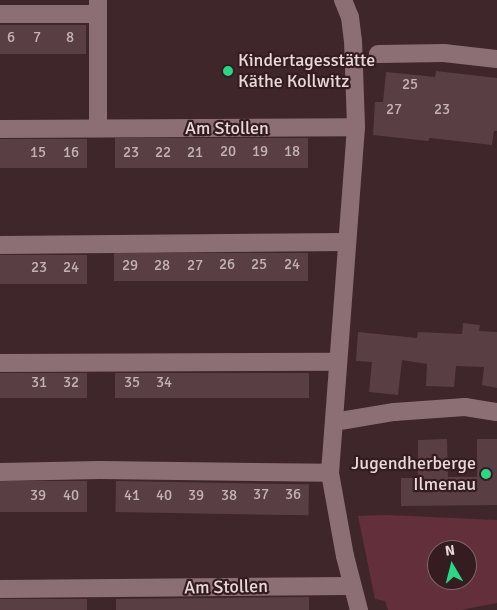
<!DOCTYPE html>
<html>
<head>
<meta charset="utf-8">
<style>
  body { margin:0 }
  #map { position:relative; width:497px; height:610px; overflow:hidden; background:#3e262b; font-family:Signika,sans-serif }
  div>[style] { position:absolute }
  .green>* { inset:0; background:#632f3b }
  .building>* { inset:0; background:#593f44; transform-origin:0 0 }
  .minor>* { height:18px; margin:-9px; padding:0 9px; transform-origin:9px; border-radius:9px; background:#8c6f74 }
  .dots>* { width:14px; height:14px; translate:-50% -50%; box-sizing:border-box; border:2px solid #341c21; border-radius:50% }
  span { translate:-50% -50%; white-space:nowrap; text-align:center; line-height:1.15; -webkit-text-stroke:4.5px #341c21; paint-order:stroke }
  .number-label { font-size:15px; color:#c4b2b4 }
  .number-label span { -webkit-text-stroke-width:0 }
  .poi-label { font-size:18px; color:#e8d8da }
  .left { translate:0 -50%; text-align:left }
  .right { translate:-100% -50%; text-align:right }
  .street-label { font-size:18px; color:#e8d8da }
  .north { position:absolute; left:427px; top:540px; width:50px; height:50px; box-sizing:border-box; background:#341c21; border:1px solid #7c676b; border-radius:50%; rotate:352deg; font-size:14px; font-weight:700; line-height:20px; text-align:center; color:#e8d8da }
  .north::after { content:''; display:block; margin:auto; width:18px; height:22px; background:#27d885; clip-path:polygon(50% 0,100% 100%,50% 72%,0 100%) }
</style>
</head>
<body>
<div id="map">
  <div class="green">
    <div style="clip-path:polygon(evenodd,387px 515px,497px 520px,497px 603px,460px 610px,388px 610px,385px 601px,375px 599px,358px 516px,387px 515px,437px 550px,467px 550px,467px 580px,437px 580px,437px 550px)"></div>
  </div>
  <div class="building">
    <div style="left:0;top:25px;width:86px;height:29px"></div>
    <div style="clip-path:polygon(436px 71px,497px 78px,497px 131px,494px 131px,492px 145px,430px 138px,428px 141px,373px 135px,375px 102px,383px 102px,386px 72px,435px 77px)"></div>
    <div style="left:308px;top:138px;width:30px;height:193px;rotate:90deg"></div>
    <div style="left:87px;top:139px;width:29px;height:87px;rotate:90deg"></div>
    <div style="left:308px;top:253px;width:28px;height:194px;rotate:90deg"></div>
    <div style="left:87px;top:255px;width:29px;height:87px;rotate:90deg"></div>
    <div style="clip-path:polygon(463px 323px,480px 325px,479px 331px,497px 332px,497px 388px,482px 385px,484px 367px,456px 366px,454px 387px,426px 386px,427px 364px,402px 360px,398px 395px,369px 392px,372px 362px,356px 361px,358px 332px,417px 338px,418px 332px,462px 334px)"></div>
    <div style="left:87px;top:373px;width:25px;height:87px;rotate:90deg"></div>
    <div style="left:115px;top:373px;width:194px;height:25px"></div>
    <div style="clip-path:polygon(447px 439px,448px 477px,477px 477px,477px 439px,497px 439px,497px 505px,401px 506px,401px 478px,418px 478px,418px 440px)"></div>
    <div style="left:87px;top:481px;width:31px;height:87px;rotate:90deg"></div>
    <div style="left:116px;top:481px;width:193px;height:31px;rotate:1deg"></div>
    <div style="clip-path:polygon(309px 597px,309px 610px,116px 610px,116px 599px)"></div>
    <div style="left:87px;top:599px;width:11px;height:87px;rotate:90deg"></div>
  </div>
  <div class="minor">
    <div style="left:98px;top:0;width:128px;rotate:90deg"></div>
    <div style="left:343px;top:0;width:18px;rotate:68deg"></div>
    <div style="left:350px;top:17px;width:23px;rotate:83deg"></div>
    <div style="left:353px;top:40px;width:87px;rotate:88deg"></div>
    <div style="left:356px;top:127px;width:347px;rotate:94.3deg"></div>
    <div style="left:330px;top:473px;width:84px;rotate:79.8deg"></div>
    <div style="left:345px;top:556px;width:56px;rotate:75.5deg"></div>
    <div style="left:0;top:14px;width:97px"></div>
    <div style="left:378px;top:54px;width:66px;rotate:-0.9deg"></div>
    <div style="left:444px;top:53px;width:53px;rotate:6.5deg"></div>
    <div style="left:0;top:129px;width:356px;rotate:-0.3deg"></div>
    <div style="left:0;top:245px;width:346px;rotate:-0.5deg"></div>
    <div style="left:0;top:363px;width:338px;rotate:-0.2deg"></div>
    <div style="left:334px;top:422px;width:61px;rotate:-9.5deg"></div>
    <div style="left:394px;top:412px;width:71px;rotate:-4deg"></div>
    <div style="left:465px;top:407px;width:32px;rotate:9deg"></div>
    <div style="left:0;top:472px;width:100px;rotate:-1.1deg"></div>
    <div style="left:100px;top:470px;width:230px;rotate:0.7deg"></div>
    <div style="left:0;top:589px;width:352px;rotate:-0.5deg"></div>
  </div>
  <div class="dots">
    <div style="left:228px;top:71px;background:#27d885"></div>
    <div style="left:486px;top:474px;background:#27d885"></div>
  </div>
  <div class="number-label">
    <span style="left:11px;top:38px">6</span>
    <span style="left:37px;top:38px">7</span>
    <span style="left:70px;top:38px">8</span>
    <span style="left:410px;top:85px">25</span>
    <span style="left:394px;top:110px">27</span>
    <span style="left:442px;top:110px">23</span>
    <span style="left:228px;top:152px">20</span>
    <span style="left:260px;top:152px">19</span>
    <span style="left:292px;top:152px">18</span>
    <span style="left:38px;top:153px">15</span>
    <span style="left:71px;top:153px">16</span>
    <span style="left:131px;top:153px">23</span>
    <span style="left:163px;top:153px">22</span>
    <span style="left:195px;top:153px">21</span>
    <span style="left:227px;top:265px">26</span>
    <span style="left:259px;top:265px">25</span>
    <span style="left:292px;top:265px">24</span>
    <span style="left:130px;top:266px">29</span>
    <span style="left:162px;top:266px">28</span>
    <span style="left:195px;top:266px">27</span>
    <span style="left:39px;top:268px">23</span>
    <span style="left:71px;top:268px">24</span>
    <span style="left:39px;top:383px">31</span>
    <span style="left:71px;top:383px">32</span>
    <span style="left:132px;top:383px">35</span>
    <span style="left:164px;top:383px">34</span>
    <span style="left:261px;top:495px">37</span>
    <span style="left:293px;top:495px">36</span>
    <span style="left:38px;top:496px">39</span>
    <span style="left:71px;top:496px">40</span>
    <span style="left:132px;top:496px">41</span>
    <span style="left:164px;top:496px">40</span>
    <span style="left:196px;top:496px">39</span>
    <span style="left:229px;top:496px">38</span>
  </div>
  <div class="poi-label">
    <span class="left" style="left:238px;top:71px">Kindertagesstätte<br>Käthe Kollwitz</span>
    <span class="right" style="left:476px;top:474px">Jugendherberge<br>Ilmenau</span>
  </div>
  <div class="street-label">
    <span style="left:227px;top:128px">Am Stollen</span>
    <span style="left:226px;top:587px;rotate:-1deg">Am Stollen</span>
  </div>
  <div class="north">N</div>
</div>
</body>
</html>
